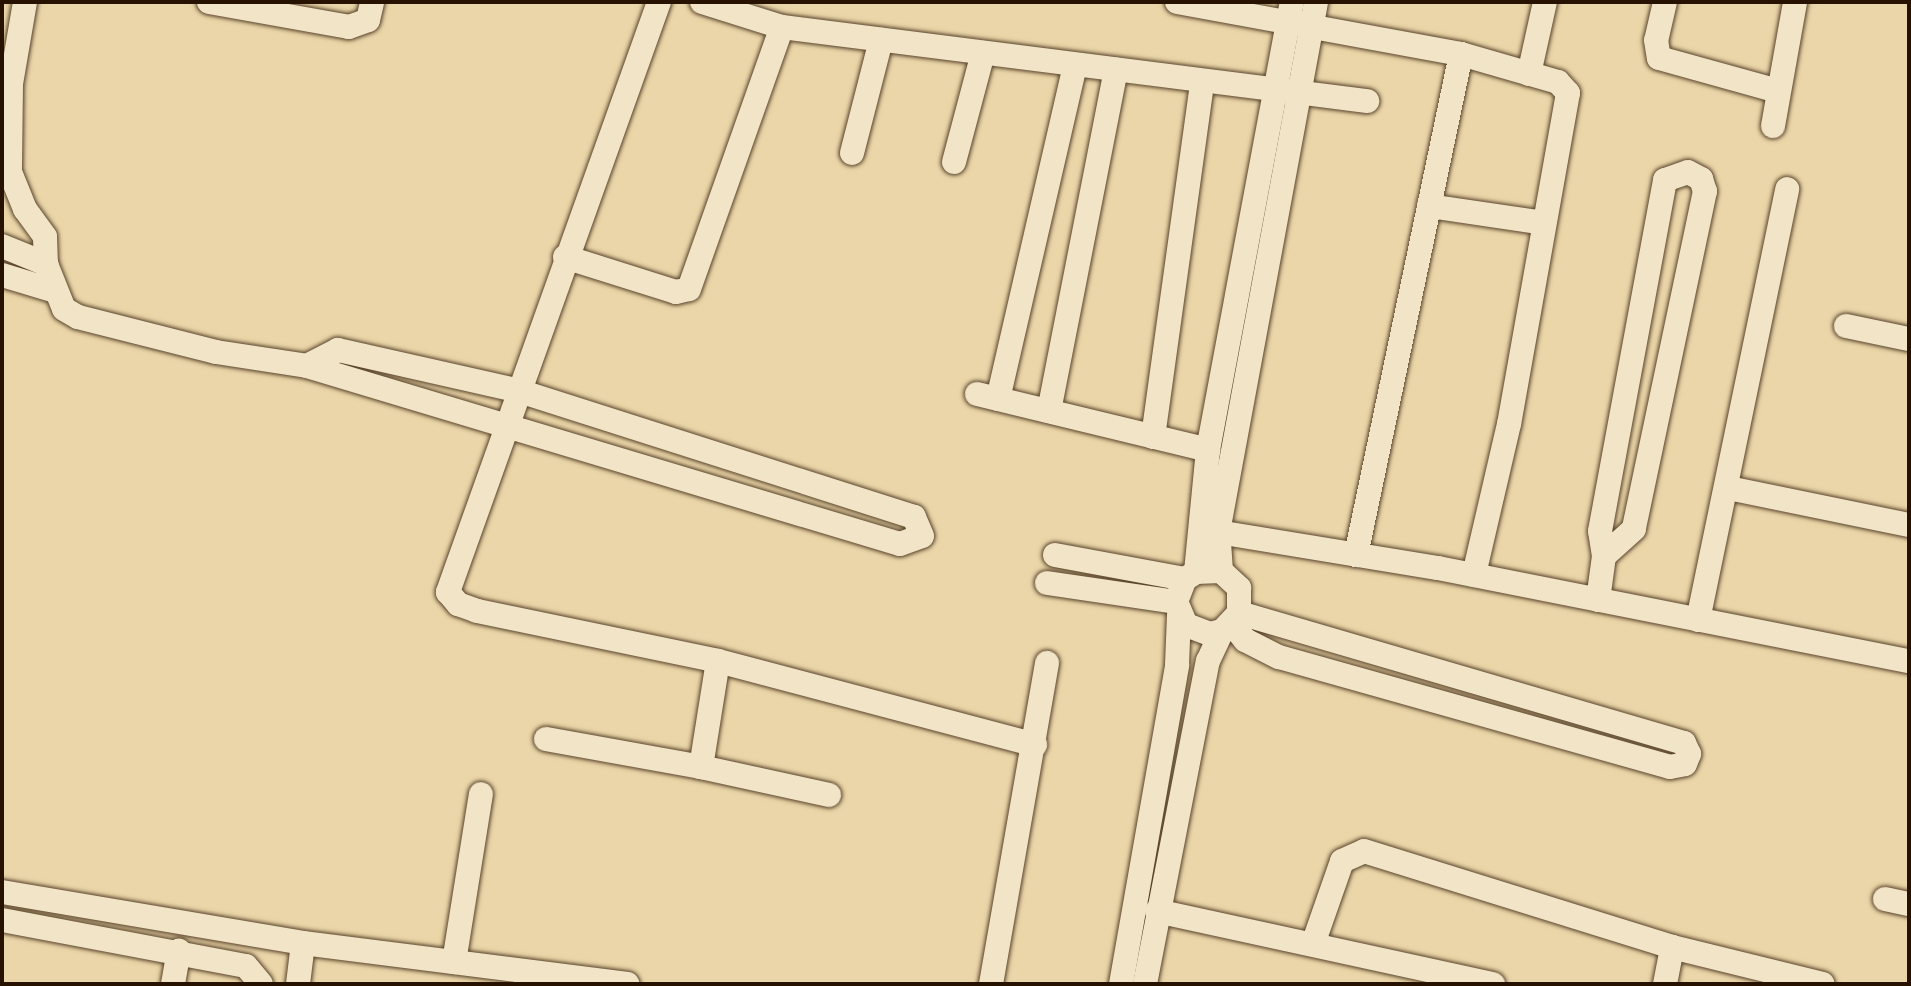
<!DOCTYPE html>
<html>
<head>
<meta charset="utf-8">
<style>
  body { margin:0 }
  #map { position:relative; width:1911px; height:986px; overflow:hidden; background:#ebd6a9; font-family:Vollkorn,serif }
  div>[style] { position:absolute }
  .roads { filter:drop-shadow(0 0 2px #58432a) drop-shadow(0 0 2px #58432a) }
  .minor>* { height:24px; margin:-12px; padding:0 12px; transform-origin:12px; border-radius:12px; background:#f2e4c7 }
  span { translate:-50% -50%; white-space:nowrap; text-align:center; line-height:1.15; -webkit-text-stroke:5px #f2e4c7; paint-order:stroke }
  .frame { position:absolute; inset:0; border:4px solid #271200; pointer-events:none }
</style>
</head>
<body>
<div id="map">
  <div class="roads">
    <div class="minor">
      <div style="left:25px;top:2px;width:83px;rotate:99.7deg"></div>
      <div style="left:11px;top:84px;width:88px;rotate:90.7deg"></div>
      <div style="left:10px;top:172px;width:40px;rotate:68deg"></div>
      <div style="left:25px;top:209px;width:34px;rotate:54deg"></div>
      <div style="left:45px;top:237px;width:27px;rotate:88deg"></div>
      <div style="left:209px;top:2px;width:142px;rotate:10.1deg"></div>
      <div style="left:349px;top:27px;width:20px;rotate:-20deg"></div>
      <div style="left:368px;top:20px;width:18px;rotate:-77deg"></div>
      <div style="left:659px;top:2px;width:627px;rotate:109.68deg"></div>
      <div style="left:448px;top:592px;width:16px;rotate:50deg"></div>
      <div style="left:458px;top:604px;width:20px;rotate:20deg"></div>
      <div style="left:477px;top:611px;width:246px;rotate:11.7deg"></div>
      <div style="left:718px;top:661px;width:328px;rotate:14.8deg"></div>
      <div style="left:702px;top:2px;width:84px;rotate:17.4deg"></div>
      <div style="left:782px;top:27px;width:590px;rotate:7.21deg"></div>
      <div style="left:1177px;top:2px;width:289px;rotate:10.4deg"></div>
      <div style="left:1461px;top:54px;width:101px;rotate:16.1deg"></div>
      <div style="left:1558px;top:82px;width:15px;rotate:48deg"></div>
      <div style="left:1568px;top:93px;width:336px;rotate:100.1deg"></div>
      <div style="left:1509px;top:424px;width:155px;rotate:103.1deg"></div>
      <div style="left:1665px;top:2px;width:39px;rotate:103deg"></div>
      <div style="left:1656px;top:40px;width:18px;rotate:81deg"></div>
      <div style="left:1659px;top:58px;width:123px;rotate:15.5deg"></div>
      <div style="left:1529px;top:74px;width:74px;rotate:-77.5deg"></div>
      <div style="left:1773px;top:126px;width:126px;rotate:-79.9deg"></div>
      <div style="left:852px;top:153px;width:117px;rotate:-75.6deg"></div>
      <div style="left:954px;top:162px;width:113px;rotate:-75.1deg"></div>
      <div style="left:1429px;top:206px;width:116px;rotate:8.4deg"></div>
      <div style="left:2px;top:246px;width:48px;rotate:22.2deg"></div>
      <div style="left:46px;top:264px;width:48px;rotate:68.2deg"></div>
      <div style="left:64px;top:309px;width:16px;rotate:30deg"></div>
      <div style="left:78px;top:317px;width:142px;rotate:14.2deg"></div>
      <div style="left:216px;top:352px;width:92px;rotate:8.7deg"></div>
      <div style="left:307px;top:366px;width:619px;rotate:16.71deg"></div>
      <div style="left:900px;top:544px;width:23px;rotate:-20deg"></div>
      <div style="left:922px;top:536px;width:21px;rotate:-113deg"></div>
      <div style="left:914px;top:517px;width:414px;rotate:-162.3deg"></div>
      <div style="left:520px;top:391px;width:187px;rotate:-167.3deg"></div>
      <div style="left:338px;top:350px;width:35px;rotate:153deg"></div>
      <div style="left:565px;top:257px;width:116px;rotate:17.5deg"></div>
      <div style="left:676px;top:292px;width:13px;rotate:-13deg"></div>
      <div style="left:689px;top:289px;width:278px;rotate:-70.5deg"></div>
      <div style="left:2px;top:275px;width:55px;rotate:16.8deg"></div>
      <div style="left:1846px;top:326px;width:64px;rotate:11.7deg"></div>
      <div style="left:977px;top:394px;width:238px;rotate:13.6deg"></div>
      <div style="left:998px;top:399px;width:343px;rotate:-77deg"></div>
      <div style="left:1049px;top:411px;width:348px;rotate:-78.9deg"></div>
      <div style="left:1153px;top:437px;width:358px;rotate:-82.1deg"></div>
      <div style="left:1728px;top:488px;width:185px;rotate:11.6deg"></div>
      <div style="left:1218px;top:532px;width:223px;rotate:9.3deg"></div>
      <div style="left:1438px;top:568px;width:480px;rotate:11.2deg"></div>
      <div style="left:1055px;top:555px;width:132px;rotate:10.5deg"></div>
      <div style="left:1356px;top:555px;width:512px;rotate:-78.16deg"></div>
      <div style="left:1221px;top:571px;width:39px;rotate:-94deg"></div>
      <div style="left:1218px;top:532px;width:539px;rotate:-79.52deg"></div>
      <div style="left:1196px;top:572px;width:25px;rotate:-2deg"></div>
      <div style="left:1221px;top:571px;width:25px;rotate:43deg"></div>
      <div style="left:1239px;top:588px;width:25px;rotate:90deg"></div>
      <div style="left:1239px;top:613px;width:25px;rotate:133deg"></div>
      <div style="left:1222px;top:631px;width:12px;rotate:166deg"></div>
      <div style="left:1210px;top:634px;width:26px;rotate:-159deg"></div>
      <div style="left:1186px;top:625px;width:25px;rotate:-113deg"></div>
      <div style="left:1176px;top:602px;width:25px;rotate:-69deg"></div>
      <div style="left:1185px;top:579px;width:13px;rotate:-32deg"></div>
      <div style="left:1196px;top:572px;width:123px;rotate:-84.4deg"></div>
      <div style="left:1208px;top:450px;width:456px;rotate:-79.4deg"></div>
      <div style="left:1047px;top:583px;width:130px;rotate:8.4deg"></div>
      <div style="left:1598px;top:600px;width:44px;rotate:-82.2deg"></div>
      <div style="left:1604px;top:556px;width:25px;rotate:-99deg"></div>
      <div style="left:1600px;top:531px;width:357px;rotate:-79.5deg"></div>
      <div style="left:1665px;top:180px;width:24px;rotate:-19deg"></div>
      <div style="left:1688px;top:172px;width:15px;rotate:28deg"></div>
      <div style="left:1701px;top:179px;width:13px;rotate:72deg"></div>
      <div style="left:1705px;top:191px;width:345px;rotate:101.9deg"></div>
      <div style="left:1634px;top:529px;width:40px;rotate:138deg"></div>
      <div style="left:1698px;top:620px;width:440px;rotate:-78.3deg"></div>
      <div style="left:1232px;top:624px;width:21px;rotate:51deg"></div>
      <div style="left:1245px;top:640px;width:38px;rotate:27deg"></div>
      <div style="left:1279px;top:657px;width:406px;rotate:15.7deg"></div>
      <div style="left:1670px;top:767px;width:15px;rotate:-11deg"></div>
      <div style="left:1685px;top:764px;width:11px;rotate:-68deg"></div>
      <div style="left:1689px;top:754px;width:12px;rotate:-114deg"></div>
      <div style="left:1684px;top:743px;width:464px;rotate:-163.7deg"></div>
      <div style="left:546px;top:739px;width:158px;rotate:10.2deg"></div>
      <div style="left:701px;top:767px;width:107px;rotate:-80.9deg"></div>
      <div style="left:701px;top:767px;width:131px;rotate:12.3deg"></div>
      <div style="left:2px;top:892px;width:305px;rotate:9.6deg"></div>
      <div style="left:303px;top:943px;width:327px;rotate:7.2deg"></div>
      <div style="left:1885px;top:899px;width:25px;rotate:12deg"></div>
      <div style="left:1157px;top:911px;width:344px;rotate:12.3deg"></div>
      <div style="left:2px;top:920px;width:248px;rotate:10.7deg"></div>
      <div style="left:246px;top:966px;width:23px;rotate:50deg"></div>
      <div style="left:1313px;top:944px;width:88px;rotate:-70.7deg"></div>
      <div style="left:1342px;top:861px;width:24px;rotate:-24deg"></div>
      <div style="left:1364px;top:851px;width:323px;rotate:17.3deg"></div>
      <div style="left:1672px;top:947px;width:155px;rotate:13.8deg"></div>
      <div style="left:454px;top:962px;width:170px;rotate:-80.9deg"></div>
      <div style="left:173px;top:984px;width:34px;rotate:-80deg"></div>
      <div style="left:298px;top:984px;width:41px;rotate:-83deg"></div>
      <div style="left:991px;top:984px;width:326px;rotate:-80.1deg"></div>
      <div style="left:1121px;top:984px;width:324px;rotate:-80deg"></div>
      <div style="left:1177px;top:665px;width:50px;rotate:-87.7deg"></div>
      <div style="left:1145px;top:984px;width:329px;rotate:-79deg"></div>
      <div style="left:1208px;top:661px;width:33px;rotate:-65deg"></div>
      <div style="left:1665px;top:984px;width:38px;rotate:-79deg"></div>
    </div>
  </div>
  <div class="frame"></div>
</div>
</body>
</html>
